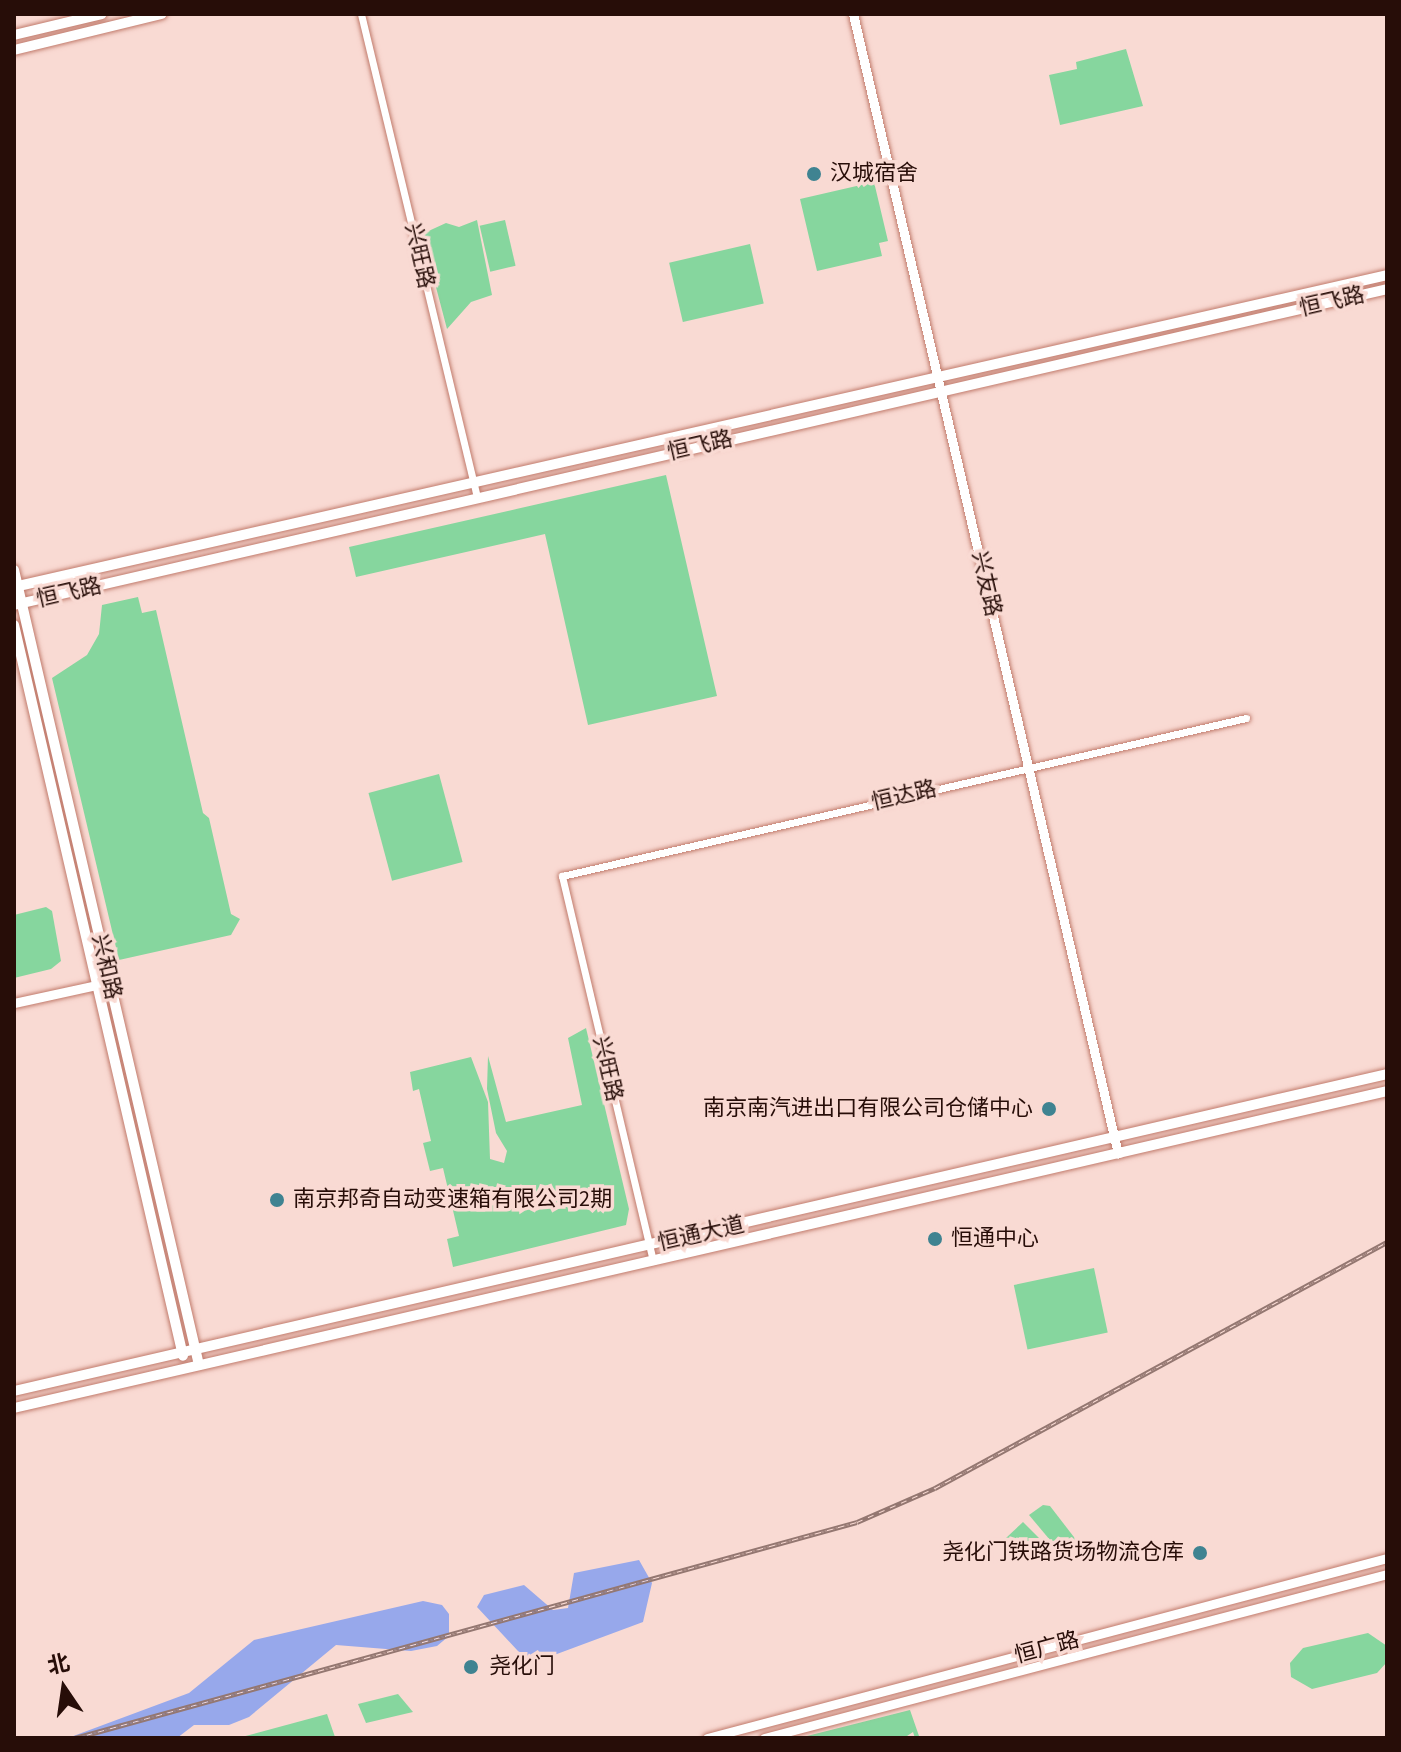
<!DOCTYPE html>
<html>
<head>
<meta charset="utf-8">
<style>
  body { margin:0 }
  #map { position:relative; width:1401px; height:1752px; overflow:hidden; background:#f9dad3; font-family:"Source Sans 3","Noto Sans SC",sans-serif }
  div>[style] { position:absolute }
  .green>* { inset:0; background:#86d69e; transform-origin:0 0 }
  .water>* { inset:0; background:#97a8eb }
  .roads { filter:drop-shadow(0 0 2px #c17b6c) drop-shadow(0 0 2px #c17b6c) }
  .minor>* { height:7px; margin:-3.5px; padding:0 3.5px; transform-origin:3.5px; border-radius:3.5px; background:#fff }
  .tertiary>* { height:9px; margin:-4.5px; padding:0 4.5px; transform-origin:4.5px; border-radius:4.5px; background:#fff }
  .secondary>* { height:10px; margin:-5px; padding:0 5px; transform-origin:5px; border-radius:5px; background:#fff }
  .rail>* { height:5px; margin-top:-2.5px; transform-origin:0; background:repeating-linear-gradient(90deg,#f9dad3 0 6px,#947771 0 12px); box-sizing:border-box; border-block:2px solid #947771 }
  .dots>* { width:22px; height:22px; translate:-50% -50%; box-sizing:border-box; border:4px solid #f9dad3; border-radius:50% }
  span { translate:-50% -50%; white-space:nowrap; text-align:center; line-height:1.15; -webkit-text-stroke:7px #f9dad3; paint-order:stroke }
  .poi-label { font-size:22px; color:#270d08 }
  .left { translate:0 -50%; text-align:left }
  .right { translate:-100% -50%; text-align:right }
  .street-label { font-size:22px; color:#270d08 }
  .frame { position:absolute; inset:0; border:16px solid #270d08; pointer-events:none }
  .north { position:absolute; left:24px; top:1648px; width:80px; height:80px; -webkit-text-stroke:6px #f9dad3; paint-order:stroke; rotate:347deg; font-size:22px; font-weight:700; line-height:32px; text-align:center; color:#270d08 }
  .north::after { content:''; display:block; margin:auto; width:28px; height:36px; background:#270d08; clip-path:polygon(50% 0,100% 100%,50% 72%,0 100%) }
</style>
</head>
<body>
<div id="map">
  <div class="green">
    <div style="clip-path:polygon(1126px 49px,1143px 106px,1060px 125px,1049px 75px,1077px 69px,1076px 62px)"></div>
    <div style="clip-path:polygon(874px 182px,888px 241px,879px 243px,882px 256px,817px 271px,800px 199px)"></div>
    <div style="clip-path:polygon(477px 220px,492px 295px,471px 302px,447px 329px,422px 234px,446px 223px,459px 227px)"></div>
    <div style="left:505px;top:220px;width:47px;height:26px;rotate:77deg"></div>
    <div style="left:750px;top:244px;width:61px;height:83px;rotate:77deg"></div>
    <div style="clip-path:polygon(666px 475px,717px 696px,588px 725px,545px 534px,356px 577px,349px 547px)"></div>
    <div style="clip-path:polygon(138px 597px,142px 613px,156px 610px,203px 813px,209px 818px,231px 914px,240px 919px,231px 935px,119px 960px,52px 678px,87px 655px,99px 634px,102px 605px)"></div>
    <div style="left:439px;top:774px;width:91px;height:73px;rotate:75deg"></div>
    <div style="clip-path:polygon(46px 907px,52px 911px,61px 961px,51px 969px,14px 978px,14px 915px)"></div>
    <div style="clip-path:polygon(586px 1028px,629px 1209px,626px 1225px,453px 1267px,447px 1239px,459px 1236px,443px 1168px,430px 1171px,423px 1143px,431px 1141px,419px 1089px,413px 1091px,410px 1072px,471px 1057px,488px 1102px,490px 1159px,504px 1163px,507px 1151px,496px 1133px,487px 1089px,488px 1056px,506px 1122px,582px 1105px,568px 1038px)"></div>
    <div style="left:1094px;top:1268px;width:66px;height:82px;rotate:78deg"></div>
    <div style="clip-path:polygon(1043px 1505px,1050px 1506px,1077px 1541px,1055px 1546px,1029px 1515px)"></div>
    <div style="clip-path:polygon(1023px 1522px,1050px 1549px,1014px 1558px,1005px 1550px,1006px 1538px)"></div>
    <div style="clip-path:polygon(1368px 1633px,1387px 1646px,1387px 1662px,1377px 1673px,1312px 1689px,1291px 1677px,1290px 1663px,1303px 1648px)"></div>
    <div style="clip-path:polygon(398px 1694px,413px 1712px,366px 1723px,358px 1704px)"></div>
    <div style="clip-path:polygon(910px 1710px,919px 1736px,915px 1738px,913px 1732px,904px 1738px,799px 1738px)"></div>
    <div style="clip-path:polygon(327px 1714px,335px 1737px,238px 1738px)"></div>
  </div>
  <div class="water">
    <div style="clip-path:polygon(639px 1560px,652px 1583px,643px 1622px,530px 1664px,477px 1607px,484px 1595px,524px 1585px,553px 1610px,568px 1608px,574px 1573px)"></div>
    <div style="clip-path:polygon(423px 1601px,442px 1605px,449px 1614px,449px 1636px,437px 1646px,411px 1651px,336px 1645px,249px 1717px,229px 1725px,194px 1725px,177px 1738px,68px 1738px,189px 1693px,254px 1640px)"></div>
  </div>
  <div class="roads">
    <div class="minor">
      <div style="left:361px;top:14px;width:498px;rotate:76.5deg"></div>
      <div style="left:653px;top:1261px;width:396px;rotate:-103.3deg"></div>
      <div style="left:562px;top:876px;width:702px;rotate:-13.01deg"></div>
    </div>
    <div class="tertiary">
      <div style="left:853px;top:14px;width:1170px;rotate:76.91deg"></div>
      <div style="left:14px;top:1003px;width:98px;rotate:-12.3deg"></div>
      <div style="left:707px;top:1738px;width:703px;rotate:-14.83deg"></div>
      <div style="left:764px;top:1738px;width:644px;rotate:-14.75deg"></div>
    </div>
    <div class="secondary">
      <div style="left:14px;top:35px;width:90px;rotate:-13.4deg"></div>
      <div style="left:14px;top:50px;width:152px;rotate:-13.7deg"></div>
      <div style="left:14px;top:570px;width:816px;rotate:76.9deg"></div>
      <div style="left:14px;top:587px;width:1408px;rotate:-12.8deg"></div>
      <div style="left:14px;top:605px;width:1409px;rotate:-12.96deg"></div>
      <div style="left:14px;top:625px;width:750px;rotate:76.98deg"></div>
      <div style="left:14px;top:1391px;width:1409px;rotate:-13deg"></div>
      <div style="left:14px;top:1408px;width:1409px;rotate:-13deg"></div>
    </div>
  </div>
  <div class="rail">
    <div style="left:75px;top:1738px;width:811px;rotate:-15.44deg"></div>
    <div style="left:857px;top:1522px;width:85px;rotate:-23.6deg"></div>
    <div style="left:935px;top:1488px;width:515px;rotate:-28.56deg"></div>
  </div>
  <div class="dots">
    <div style="left:814px;top:174px;background:#3f8391"></div>
    <div style="left:1049px;top:1109px;background:#3f8391"></div>
    <div style="left:277px;top:1200px;background:#3f8391"></div>
    <div style="left:935px;top:1239px;background:#3f8391"></div>
    <div style="left:1200px;top:1553px;background:#3f8391"></div>
    <div style="left:471px;top:1667px;background:#3f8391"></div>
  </div>
  <div class="poi-label">
    <span class="left" style="left:830px;top:174px">汉城宿舍</span>
    <span class="right" style="left:1033px;top:1109px">南京南汽进出口有限公司仓储中心</span>
    <span class="left" style="left:293px;top:1200px">南京邦奇自动变速箱有限公司2期</span>
    <span class="left" style="left:951px;top:1239px">恒通中心</span>
    <span class="right" style="left:1184px;top:1553px">尧化门铁路货场物流仓库</span>
    <span class="left" style="left:489px;top:1667px">尧化门</span>
  </div>
  <div class="street-label">
    <span style="left:419px;top:256px;rotate:77deg">兴旺路</span>
    <span style="left:1332px;top:302px;rotate:-13deg">恒飞路</span>
    <span style="left:700px;top:446px;rotate:-13deg">恒飞路</span>
    <span style="left:986px;top:584px;rotate:77deg">兴友路</span>
    <span style="left:69px;top:593px;rotate:-13deg">恒飞路</span>
    <span style="left:904px;top:796px;rotate:-13deg">恒达路</span>
    <span style="left:106px;top:967px;rotate:77deg">兴和路</span>
    <span style="left:607px;top:1069px;rotate:77deg">兴旺路</span>
    <span style="left:701px;top:1234px;rotate:-13deg">恒通大道</span>
    <span style="left:1047px;top:1648px;rotate:-15deg">恒广路</span>
  </div>
  <div class="frame"></div>
  <div class="north">北</div>
</div>
</body>
</html>
